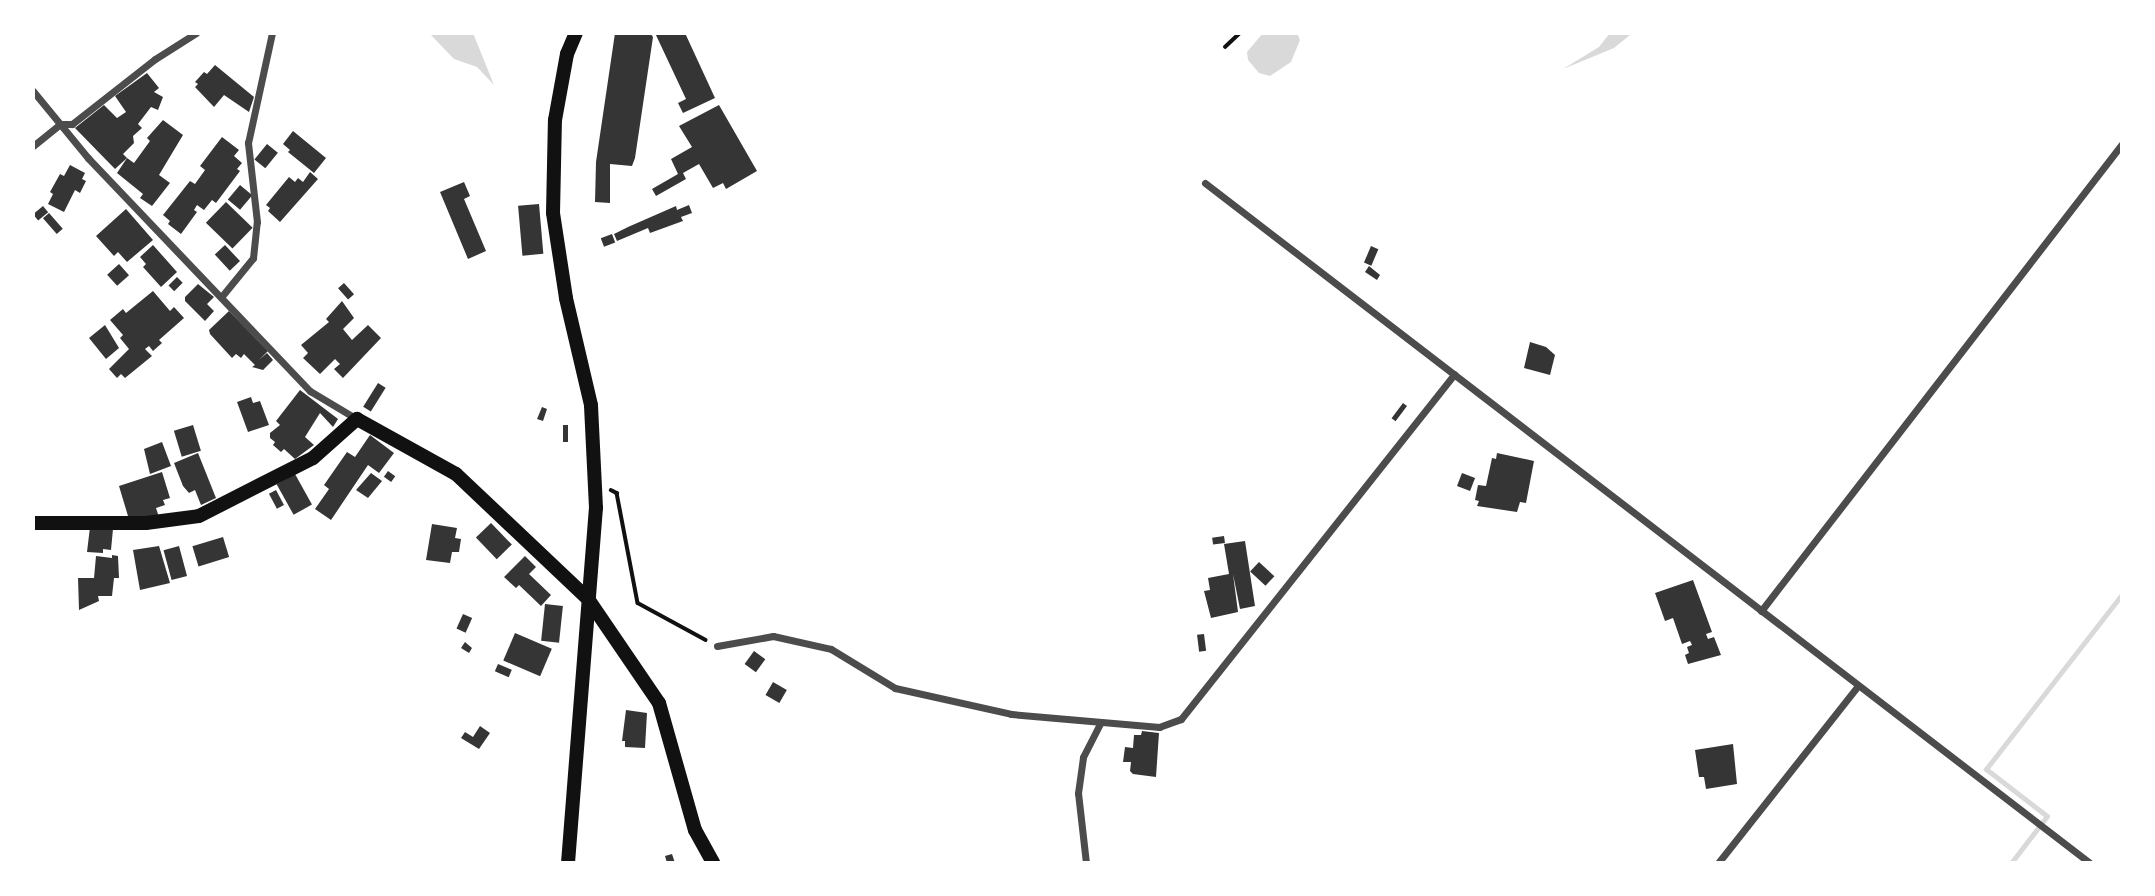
<!DOCTYPE html>
<html>
<head>
<meta charset="utf-8">
<style>
  body { margin:0 }
  #map { position:relative; width:2155px; height:896px; overflow:hidden; background:#fff; font-family:"DM Sans",sans-serif }
  div>[style] { position:absolute }
  .water>* { inset:0; background:#d9d9d9 }
  .stream>* { height:5px; margin:-2.5px; padding:0 2.5px; transform-origin:2.5px; border-radius:2.5px; background:#d9d9d9 }
  .building>* { inset:0; background:#353535; transform-origin:0 0 }
  .path>* { height:3.5px; margin:-1.75px; padding:0 1.75px; transform-origin:1.75px; border-radius:1.75px; background:#111 }
  .minor>* { height:7px; margin:-3.5px; padding:0 3.5px; transform-origin:3.5px; border-radius:3.5px; background:#4c4c4c }
  .secondary>* { height:14px; margin:-7px; padding:0 7px; transform-origin:7px; border-radius:7px; background:#111 }
  span { translate:-50% -50%; white-space:nowrap; text-align:center; line-height:1.15; -webkit-text-stroke:6px #fff; paint-order:stroke }
  .frame { position:absolute; inset:0; border:35px solid #fff; pointer-events:none }
</style>
</head>
<body>
<div id="map">
  <div class="water">
    <div style="clip-path:polygon(429px 33px,473px 33px,494px 85px,477px 67px,454px 59px)"></div>
    <div style="clip-path:polygon(1263px 33px,1297px 33px,1300px 40px,1291px 62px,1270px 76px,1259px 73px,1248px 60px,1247px 52px)"></div>
    <div style="clip-path:polygon(1610px 33px,1630px 35px,1614px 48px,1563px 69px,1599px 47px)"></div>
  </div>
  <div class="stream">
    <div style="left:2011px;top:863px;width:59px;rotate:-52.5deg"></div>
    <div style="left:2047px;top:816px;width:77px;rotate:-142.4deg"></div>
    <div style="left:1986px;top:769px;width:222px;rotate:-52.1deg"></div>
  </div>
  <div class="building">
    <div style="clip-path:polygon(615px 33px,650px 33px,653px 37px,635px 158px,632px 166px,610px 164px,610px 203px,595px 202px,596px 162px)"></div>
    <div style="clip-path:polygon(655px 33px,685px 33px,715px 98px,683px 113px,678px 103px,686px 99px)"></div>
    <div style="clip-path:polygon(215px 65px,254px 97px,249px 112px,224px 95px,214px 107px,195px 87px,198px 84px,195px 82px,204px 72px,207px 74px)"></div>
    <div style="clip-path:polygon(147px 73px,159px 88px,154px 92px,163px 97px,158px 110px,151px 107px,138px 124px,142px 128px,133px 136px,134px 143px,123px 154px,127px 158px,115px 169px,75px 128px,104px 105px,117px 118px,126px 112px,115px 96px)"></div>
    <div style="clip-path:polygon(719px 105px,757px 171px,726px 189px,723px 183px,713px 188px,699px 164px,683px 173px,686px 179px,656px 196px,652px 189px,678px 174px,671px 159px,692px 147px,679px 126px)"></div>
    <div style="clip-path:polygon(163px 120px,183px 135px,159px 175px,170px 183px,152px 206px,140px 198px,143px 194px,117px 173px,127px 158px,134px 163px,150px 141px,147px 138px)"></div>
    <div style="clip-path:polygon(293px 131px,326px 158px,314px 173px,288px 152px,290px 150px,283px 144px)"></div>
    <div style="clip-path:polygon(222px 137px,239px 150px,234px 156px,242px 163px,237px 169px,240px 171px,216px 203px,212px 200px,204px 210px,197px 205px,194px 210px,197px 212px,181px 234px,168px 224px,170px 221px,163px 215px,190px 181px,195px 184px,205px 170px,200px 166px)"></div>
    <div style="left:267px;top:144px;width:14px;height:20px;rotate:39deg"></div>
    <div style="clip-path:polygon(70px 165px,85px 173px,82px 179px,86px 181px,80px 193px,75px 190px,64px 212px,48px 204px,53px 194px,50px 192px,60px 174px,64px 176px)"></div>
    <div style="clip-path:polygon(310px 172px,318px 179px,280px 222px,268px 211px,270px 208px,266px 205px,289px 177px,295px 182px,298px 178px,303px 182px)"></div>
    <div style="clip-path:polygon(464px 182px,470px 196px,464px 199px,486px 251px,468px 259px,440px 192px)"></div>
    <div style="left:240px;top:185px;width:16px;height:19px;rotate:40deg"></div>
    <div style="left:226px;top:202px;width:37px;height:29px;rotate:44deg"></div>
    <div style="left:539px;top:204px;width:50px;height:21px;rotate:85deg"></div>
    <div style="clip-path:polygon(689px 205px,692px 213px,681px 217px,683px 221px,650px 233px,648px 228px,617px 241px,614px 234px,628px 227px,676px 206px,677px 210px)"></div>
    <div style="left:43px;top:206px;width:8px;height:13px;rotate:50deg"></div>
    <div style="clip-path:polygon(126px 209px,153px 240px,127px 262px,118px 252px,114px 256px,96px 236px)"></div>
    <div style="left:49px;top:213px;width:21px;height:8px;rotate:49deg"></div>
    <div style="left:612px;top:234px;width:9px;height:12px;rotate:69deg"></div>
    <div style="clip-path:polygon(153px 245px,177px 272px,161px 287px,143px 267px,146px 264px,140px 257px)"></div>
    <div style="left:225px;top:245px;width:22px;height:14px;rotate:47deg"></div>
    <div style="left:1371px;top:246px;width:8px;height:18px;rotate:23deg"></div>
    <div style="left:119px;top:264px;width:15px;height:16px;rotate:48deg"></div>
    <div style="clip-path:polygon(1369px 266px,1380px 275px,1377px 280px,1365px 272px)"></div>
    <div style="left:177px;top:277px;width:8px;height:12px;rotate:45deg"></div>
    <div style="left:344px;top:283px;width:15px;height:8px;rotate:48deg"></div>
    <div style="clip-path:polygon(198px 284px,214px 297px,207px 304px,214px 311px,205px 321px,185px 301px,185px 297px)"></div>
    <div style="clip-path:polygon(153px 291px,170px 311px,174px 307px,184px 318px,159px 340px,162px 343px,153px 351px,149px 346px,145px 349px,152px 356px,125px 378px,121px 374px,117px 378px,109px 369px,129px 349px,120px 338px,123px 335px,110px 320px,123px 309px,126px 313px)"></div>
    <div style="clip-path:polygon(342px 301px,354px 318px,343px 329px,352px 340px,368px 325px,381px 338px,343px 378px,334px 369px,340px 364px,335px 359px,320px 374px,303px 358px,308px 353px,301px 345px,329px 322px,326px 319px)"></div>
    <div style="clip-path:polygon(229px 311px,268px 351px,259px 360px,267px 353px,273px 360px,263px 370px,252px 367px,255px 365px,244px 354px,241px 358px,236px 354px,232px 358px,210px 334px,209px 330px)"></div>
    <div style="clip-path:polygon(105px 325px,119px 348px,106px 359px,89px 338px)"></div>
    <div style="clip-path:polygon(1530px 342px,1546px 347px,1555px 355px,1550px 375px,1524px 368px)"></div>
    <div style="left:378px;top:383px;width:9px;height:28px;rotate:32deg"></div>
    <div style="clip-path:polygon(300px 390px,338px 419px,333px 427px,320px 413px,305px 437px,314px 445px,295px 459px,284px 449px,281px 452px,273px 445px,275px 442px,270px 438px,270px 433px,280px 425px,276px 421px)"></div>
    <div style="clip-path:polygon(251px 397px,253px 403px,260px 401px,269px 425px,248px 432px,237px 402px)"></div>
    <div style="left:1403px;top:403px;width:5px;height:19px;rotate:37deg"></div>
    <div style="clip-path:polygon(542px 407px,547px 409px,543px 421px,537px 419px)"></div>
    <div style="left:193px;top:425px;width:27px;height:20px;rotate:73deg"></div>
    <div style="left:563px;top:425px;width:5px;height:17px"></div>
    <div style="clip-path:polygon(370px 435px,394px 453px,379px 473px,368px 465px,331px 520px,315px 509px,329px 489px,324px 485px,347px 452px,355px 457px)"></div>
    <div style="clip-path:polygon(162px 442px,171px 466px,150px 474px,144px 449px)"></div>
    <div style="clip-path:polygon(198px 453px,216px 498px,201px 505px,195px 490px,189px 493px,183px 486px,174px 463px)"></div>
    <div style="clip-path:polygon(1497px 453px,1534px 461px,1526px 503px,1520px 502px,1517px 512px,1477px 506px,1479px 501px,1475px 500px,1478px 485px,1486px 486px,1492px 458px,1496px 459px)"></div>
    <div style="left:388px;top:471px;width:9px;height:7px;rotate:36deg"></div>
    <div style="clip-path:polygon(162px 472px,170px 498px,163px 500px,165px 505px,156px 508px,159px 517px,128px 516px,119px 486px)"></div>
    <div style="clip-path:polygon(371px 473px,382px 481px,368px 498px,356px 490px)"></div>
    <div style="left:1462px;top:473px;width:14px;height:14px;rotate:21deg"></div>
    <div style="left:295px;top:474px;width:35px;height:21px;rotate:61deg"></div>
    <div style="left:276px;top:490px;width:17px;height:8px;rotate:62deg"></div>
    <div style="left:491px;top:523px;width:30px;height:21px;rotate:46deg"></div>
    <div style="clip-path:polygon(432px 524px,457px 528px,455px 538px,461px 539px,459px 552px,452px 552px,450px 563px,426px 560px)"></div>
    <div style="clip-path:polygon(90px 527px,113px 529px,111px 550px,103px 549px,103px 553px,87px 552px)"></div>
    <div style="left:1224px;top:536px;width:7px;height:12px;rotate:82deg"></div>
    <div style="left:223px;top:537px;width:21px;height:32px;rotate:73deg"></div>
    <div style="clip-path:polygon(1245px 541px,1255px 606px,1240px 609px,1233px 574px,1238px 612px,1211px 618px,1204px 591px,1210px 590px,1208px 578px,1229px 574px,1224px 544px)"></div>
    <div style="clip-path:polygon(159px 546px,170px 583px,140px 590px,133px 550px)"></div>
    <div style="left:179px;top:546px;width:31px;height:16px;rotate:75deg"></div>
    <div style="clip-path:polygon(112px 555px,118px 556px,119px 578px,114px 578px,112px 596px,98px 596px,99px 601px,79px 610px,78px 578px,94px 578px,96px 556px,112px 558px)"></div>
    <div style="clip-path:polygon(525px 556px,536px 567px,529px 574px,551px 595px,541px 606px,519px 585px,516px 588px,504px 577px)"></div>
    <div style="left:1259px;top:562px;width:21px;height:13px;rotate:43deg"></div>
    <div style="clip-path:polygon(1693px 580px,1712px 632px,1706px 634px,1708px 639px,1714px 637px,1721px 655px,1688px 664px,1685px 655px,1689px 653px,1687px 647px,1692px 645px,1690px 641px,1682px 644px,1673px 618px,1665px 621px,1655px 593px)"></div>
    <div style="left:545px;top:604px;width:18px;height:37px;rotate:6deg"></div>
    <div style="left:463px;top:614px;width:10px;height:16px;rotate:24deg"></div>
    <div style="left:515px;top:633px;width:40px;height:30px;rotate:23deg"></div>
    <div style="left:1204px;top:634px;width:17px;height:7px;rotate:83deg"></div>
    <div style="clip-path:polygon(465px 642px,472px 648px,469px 653px,461px 648px)"></div>
    <div style="left:754px;top:651px;width:14px;height:16px;rotate:36deg"></div>
    <div style="left:498px;top:664px;width:15px;height:8px;rotate:23deg"></div>
    <div style="left:773px;top:682px;width:16px;height:15px;rotate:30deg"></div>
    <div style="clip-path:polygon(626px 710px,647px 713px,645px 748px,625px 747px,625px 741px,622px 741px)"></div>
    <div style="clip-path:polygon(480px 726px,490px 733px,479px 749px,461px 738px,465px 732px,473px 737px)"></div>
    <div style="clip-path:polygon(1142px 731px,1159px 733px,1156px 777px,1133px 774px,1130px 771px,1131px 762px,1123px 762px,1125px 747px,1133px 748px,1134px 735px,1141px 735px)"></div>
    <div style="clip-path:polygon(1733px 744px,1737px 784px,1706px 789px,1704px 777px,1699px 777px,1695px 750px)"></div>
    <div style="clip-path:polygon(672px 854px,675px 863px,667px 863px,665px 856px)"></div>
  </div>
  <div class="path">
    <div style="left:1225px;top:47px;width:21px;rotate:-43deg"></div>
    <div style="left:611px;top:490px;width:7px;rotate:27deg"></div>
    <div style="left:617px;top:493px;width:112px;rotate:79.2deg"></div>
    <div style="left:638px;top:603px;width:77px;rotate:28.6deg"></div>
  </div>
  <div class="minor">
    <div style="left:33px;top:91px;width:87px;rotate:50.6deg"></div>
    <div style="left:88px;top:158px;width:322px;rotate:46.4deg"></div>
    <div style="left:310px;top:391px;width:55px;rotate:30.8deg"></div>
    <div style="left:33px;top:146px;width:35px;rotate:-39deg"></div>
    <div style="left:60px;top:124px;width:12px"></div>
    <div style="left:72px;top:124px;width:105px;rotate:-38.1deg"></div>
    <div style="left:155px;top:59px;width:49px;rotate:-32.4deg"></div>
    <div style="left:1205px;top:183px;width:1116px;rotate:37.54deg"></div>
    <div style="left:222px;top:296px;width:49px;rotate:-50.8deg"></div>
    <div style="left:253px;top:258px;width:36px;rotate:-84deg"></div>
    <div style="left:257px;top:222px;width:80px;rotate:-96.5deg"></div>
    <div style="left:248px;top:143px;width:113px;rotate:-77.7deg"></div>
    <div style="left:1761px;top:611px;width:590px;rotate:-52.3deg"></div>
    <div style="left:717px;top:646px;width:57px;rotate:-10.1deg"></div>
    <div style="left:773px;top:636px;width:59px;rotate:12.6deg"></div>
    <div style="left:831px;top:649px;width:75px;rotate:31.4deg"></div>
    <div style="left:895px;top:688px;width:119px;rotate:12.6deg"></div>
    <div style="left:1011px;top:714px;width:149px;rotate:5deg"></div>
    <div style="left:1159px;top:727px;width:23px;rotate:-20deg"></div>
    <div style="left:1181px;top:719px;width:440px;rotate:-51.6deg"></div>
    <div style="left:1086px;top:863px;width:70px;rotate:-96.5deg"></div>
    <div style="left:1078px;top:793px;width:36px;rotate:-82deg"></div>
    <div style="left:1083px;top:757px;width:39px;rotate:-63deg"></div>
    <div style="left:1718px;top:863px;width:226px;rotate:-51.7deg"></div>
  </div>
  <div class="secondary">
    <div style="left:33px;top:523px;width:113px"></div>
    <div style="left:146px;top:523px;width:53px;rotate:-7.5deg"></div>
    <div style="left:199px;top:516px;width:128px;rotate:-27deg"></div>
    <div style="left:313px;top:458px;width:59px;rotate:-41.6deg"></div>
    <div style="left:357px;top:419px;width:113px;rotate:29.1deg"></div>
    <div style="left:456px;top:474px;width:182px;rotate:43.4deg"></div>
    <div style="left:588px;top:599px;width:126px;rotate:55.7deg"></div>
    <div style="left:659px;top:703px;width:132px;rotate:74.2deg"></div>
    <div style="left:695px;top:830px;width:38px;rotate:61deg"></div>
    <div style="left:568px;top:863px;width:356px;rotate:-85.5deg"></div>
    <div style="left:596px;top:508px;width:103px;rotate:-92.8deg"></div>
    <div style="left:591px;top:405px;width:110px;rotate:-103.2deg"></div>
    <div style="left:566px;top:298px;width:86px;rotate:-98.7deg"></div>
    <div style="left:553px;top:213px;width:93px;rotate:-88.8deg"></div>
    <div style="left:555px;top:120px;width:67px;rotate:-79.7deg"></div>
    <div style="left:567px;top:54px;width:23px;rotate:-67deg"></div>
  </div>
  <div class="frame"></div>
</div>
</body>
</html>
